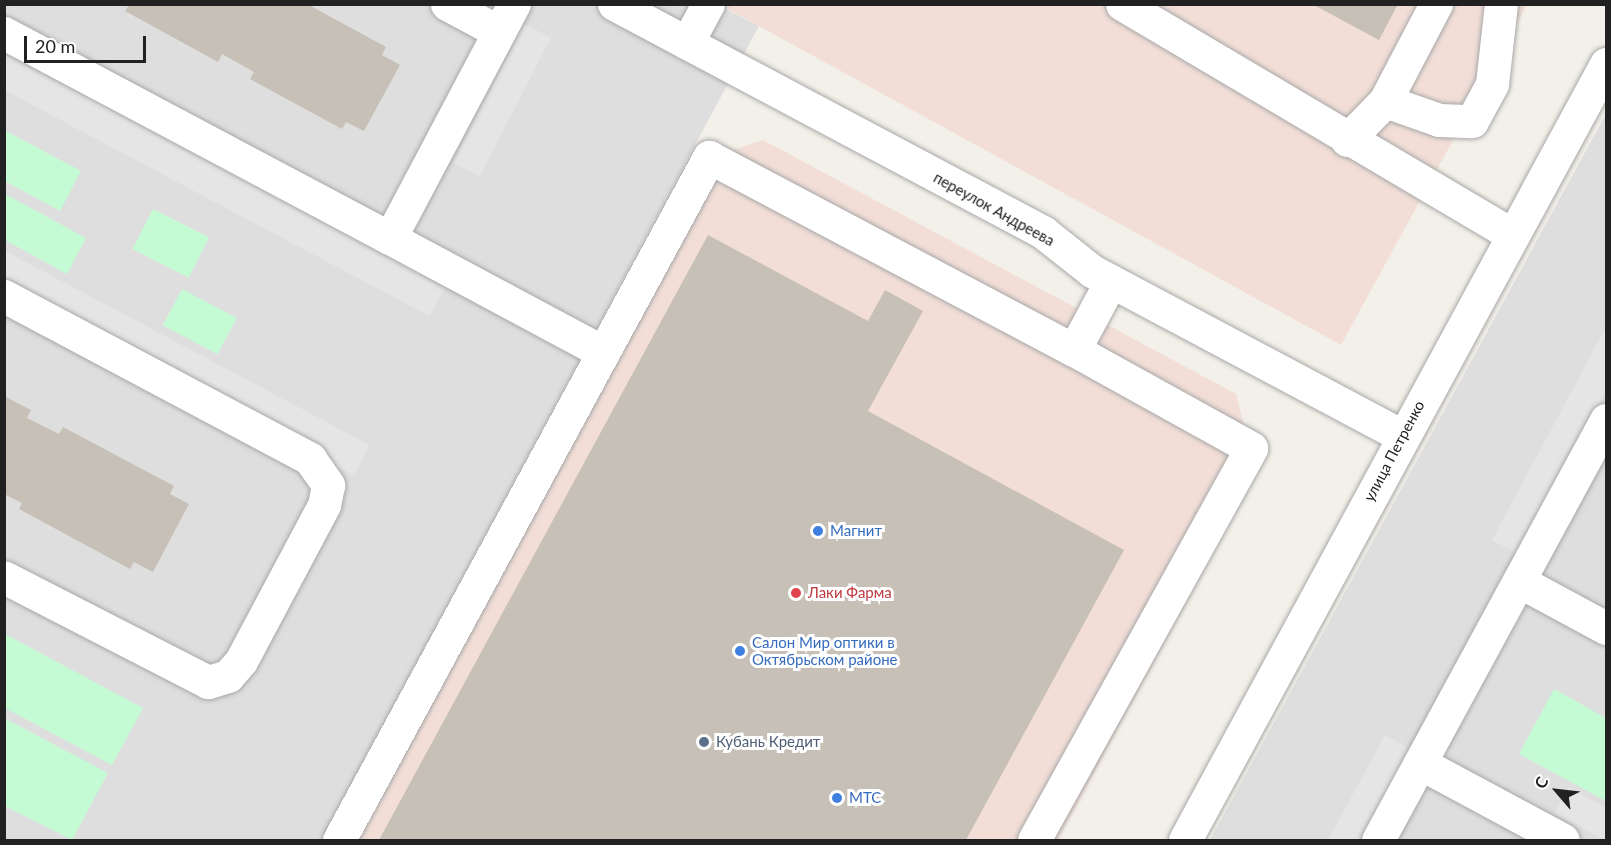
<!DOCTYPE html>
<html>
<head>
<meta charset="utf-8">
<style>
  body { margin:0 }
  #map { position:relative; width:1611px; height:845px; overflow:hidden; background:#f2f0e8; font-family:Lato,sans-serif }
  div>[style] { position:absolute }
  .residential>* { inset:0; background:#dfdede }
  .commercial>* { inset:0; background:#f2ded7 }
  .park>* { inset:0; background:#c5fbd4; transform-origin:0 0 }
  .parking>* { inset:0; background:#e5e5e5; transform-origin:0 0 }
  .building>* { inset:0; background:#c7c0b6 }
  .roads { filter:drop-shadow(0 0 2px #a8a8a8) drop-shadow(0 0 2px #a8a8a8) }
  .minor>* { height:33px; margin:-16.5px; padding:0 16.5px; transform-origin:16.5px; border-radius:16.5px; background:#fff }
  .dots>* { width:16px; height:16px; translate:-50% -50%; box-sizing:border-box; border:3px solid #fff; border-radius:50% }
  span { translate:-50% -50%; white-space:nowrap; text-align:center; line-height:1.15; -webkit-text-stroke:6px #fff; paint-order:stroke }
  .street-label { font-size:15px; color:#212121 }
  .shop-label { font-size:15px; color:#366cbe }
  .left { translate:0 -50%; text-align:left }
  .health-label { font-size:15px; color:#be3a42 }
  .service-label { font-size:15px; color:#4e5e75 }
  .frame { position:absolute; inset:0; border:6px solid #212121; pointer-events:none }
  .north { position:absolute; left:1527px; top:761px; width:60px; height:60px; -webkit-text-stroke:4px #fff; paint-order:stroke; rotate:298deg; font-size:16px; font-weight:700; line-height:24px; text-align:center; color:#212121 }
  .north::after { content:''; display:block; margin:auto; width:21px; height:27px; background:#212121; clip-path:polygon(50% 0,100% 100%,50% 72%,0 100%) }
  .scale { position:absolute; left:24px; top:36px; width:122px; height:27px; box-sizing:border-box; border:3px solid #212121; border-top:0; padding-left:8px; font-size:18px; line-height:21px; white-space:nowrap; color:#212121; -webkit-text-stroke:4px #fff; paint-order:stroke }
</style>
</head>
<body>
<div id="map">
  <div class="residential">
    <div style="clip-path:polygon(728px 4px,726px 9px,759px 26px,321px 840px,5px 840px,5px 5px)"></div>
    <div style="clip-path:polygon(1606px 114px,1606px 840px,1210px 840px)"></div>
  </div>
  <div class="commercial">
    <div style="clip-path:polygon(728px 4px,1527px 5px,1341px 345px,726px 8px)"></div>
    <div style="clip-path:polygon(763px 140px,1236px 394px,1256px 473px,1058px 840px,321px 840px,684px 167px)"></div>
  </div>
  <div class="park">
    <div style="clip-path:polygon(4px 130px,81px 171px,60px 211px,5px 181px)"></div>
    <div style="clip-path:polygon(5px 194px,86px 238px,67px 274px,5px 240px)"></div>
    <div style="left:153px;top:209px;width:63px;height:45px;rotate:27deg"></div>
    <div style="left:182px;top:289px;width:62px;height:41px;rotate:28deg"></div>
    <div style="clip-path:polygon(5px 634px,143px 708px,112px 765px,5px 708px)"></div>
    <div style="clip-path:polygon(1554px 689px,1606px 718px,1606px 801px,1519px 754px)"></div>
    <div style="clip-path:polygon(4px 718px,108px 773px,72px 840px,5px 806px)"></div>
  </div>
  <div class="parking">
    <div style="left:524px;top:24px;width:30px;height:156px;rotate:27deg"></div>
    <div style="left:5px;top:52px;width:499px;height:34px;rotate:28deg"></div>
    <div style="left:5px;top:251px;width:413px;height:34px;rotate:28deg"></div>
    <div style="clip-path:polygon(1606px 327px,1606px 391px,1518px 554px,1492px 540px)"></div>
    <div style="clip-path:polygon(1385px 735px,1412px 750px,1363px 840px,1328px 840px)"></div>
    <div style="clip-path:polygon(1569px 787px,1606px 808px,1606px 840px,1554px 814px)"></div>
  </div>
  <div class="building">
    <div style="clip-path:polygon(307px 4px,386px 47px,382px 55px,400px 65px,364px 131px,346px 122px,342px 129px,250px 79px,254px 72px,222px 54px,218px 62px,125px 11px,129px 5px)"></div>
    <div style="clip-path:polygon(1312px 4px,1398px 4px,1379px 40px)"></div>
    <div style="clip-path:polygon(708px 235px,868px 321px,885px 290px,923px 311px,868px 411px,1124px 550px,966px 840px,379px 840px)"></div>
    <div style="clip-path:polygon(4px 396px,31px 410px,27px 418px,59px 434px,63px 427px,174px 486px,170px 494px,189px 504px,153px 572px,134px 562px,130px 569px,19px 509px,22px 503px,4px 494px)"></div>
  </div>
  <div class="roads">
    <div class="minor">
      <div style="left:447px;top:4px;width:59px;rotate:28.3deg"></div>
      <div style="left:614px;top:4px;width:487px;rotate:28deg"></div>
      <div style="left:1044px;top:233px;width:61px;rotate:38.4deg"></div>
      <div style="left:1092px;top:271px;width:351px;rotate:28deg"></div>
      <div style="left:1122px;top:4px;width:454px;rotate:30.6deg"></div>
      <div style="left:4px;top:33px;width:437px;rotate:28deg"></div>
      <div style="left:390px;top:238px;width:265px;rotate:-62.1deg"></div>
      <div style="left:687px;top:43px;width:44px;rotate:-61.7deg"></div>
      <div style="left:1385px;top:101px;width:57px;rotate:19.4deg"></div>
      <div style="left:1439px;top:120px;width:33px;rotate:2deg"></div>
      <div style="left:1472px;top:121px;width:42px;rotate:-61.6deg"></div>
      <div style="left:1492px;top:84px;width:81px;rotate:-83.6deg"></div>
      <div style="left:1347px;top:140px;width:54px;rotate:-45.7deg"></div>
      <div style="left:1385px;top:101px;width:110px;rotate:-62.3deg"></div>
      <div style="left:390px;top:238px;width:242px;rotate:28.2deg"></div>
      <div style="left:4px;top:296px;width:347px;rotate:28deg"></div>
      <div style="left:310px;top:459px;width:32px;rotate:55deg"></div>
      <div style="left:328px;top:485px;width:20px;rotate:101deg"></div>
      <div style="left:324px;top:505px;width:177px;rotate:118deg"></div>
      <div style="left:241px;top:661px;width:20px;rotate:131deg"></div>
      <div style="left:228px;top:676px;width:21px;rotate:163deg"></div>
      <div style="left:208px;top:682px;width:229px;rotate:-152.8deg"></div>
      <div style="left:1519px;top:581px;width:99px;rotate:28.4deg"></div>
      <div style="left:1420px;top:763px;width:162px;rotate:28.3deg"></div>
      <div style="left:339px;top:840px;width:777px;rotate:-61.55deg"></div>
      <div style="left:709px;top:157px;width:413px;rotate:27.9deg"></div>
      <div style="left:1074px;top:350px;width:78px;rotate:-61.8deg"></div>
      <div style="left:1034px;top:840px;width:448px;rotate:-61deg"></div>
      <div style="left:1251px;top:448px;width:202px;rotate:-151deg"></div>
      <div style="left:1185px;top:840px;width:883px;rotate:-61.52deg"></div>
      <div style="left:1378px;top:840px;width:478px;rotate:-61.5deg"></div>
    </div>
  </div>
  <div class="dots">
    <div style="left:818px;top:531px;background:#3f7fe0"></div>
    <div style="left:796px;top:593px;background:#e0444e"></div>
    <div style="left:740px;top:651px;background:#3f7fe0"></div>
    <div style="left:704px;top:742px;background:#5c6f8a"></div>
    <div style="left:837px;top:798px;background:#3f7fe0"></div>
  </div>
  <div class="street-label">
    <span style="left:994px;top:209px;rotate:29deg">переулок Андреева</span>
    <span style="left:1394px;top:451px;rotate:-62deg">улица Петренко</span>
  </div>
  <div class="shop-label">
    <span class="left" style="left:830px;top:531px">Магнит</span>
    <span class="left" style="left:752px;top:651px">Салон Мир оптики в<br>Октябрьском районе</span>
    <span class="left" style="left:849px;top:798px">МТС</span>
  </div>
  <div class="health-label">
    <span class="left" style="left:808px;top:593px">Лаки Фарма</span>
  </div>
  <div class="service-label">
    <span class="left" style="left:716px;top:742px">Кубань Кредит</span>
  </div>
  <div class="frame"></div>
  <div class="north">С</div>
  <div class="scale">20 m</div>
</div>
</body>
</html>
